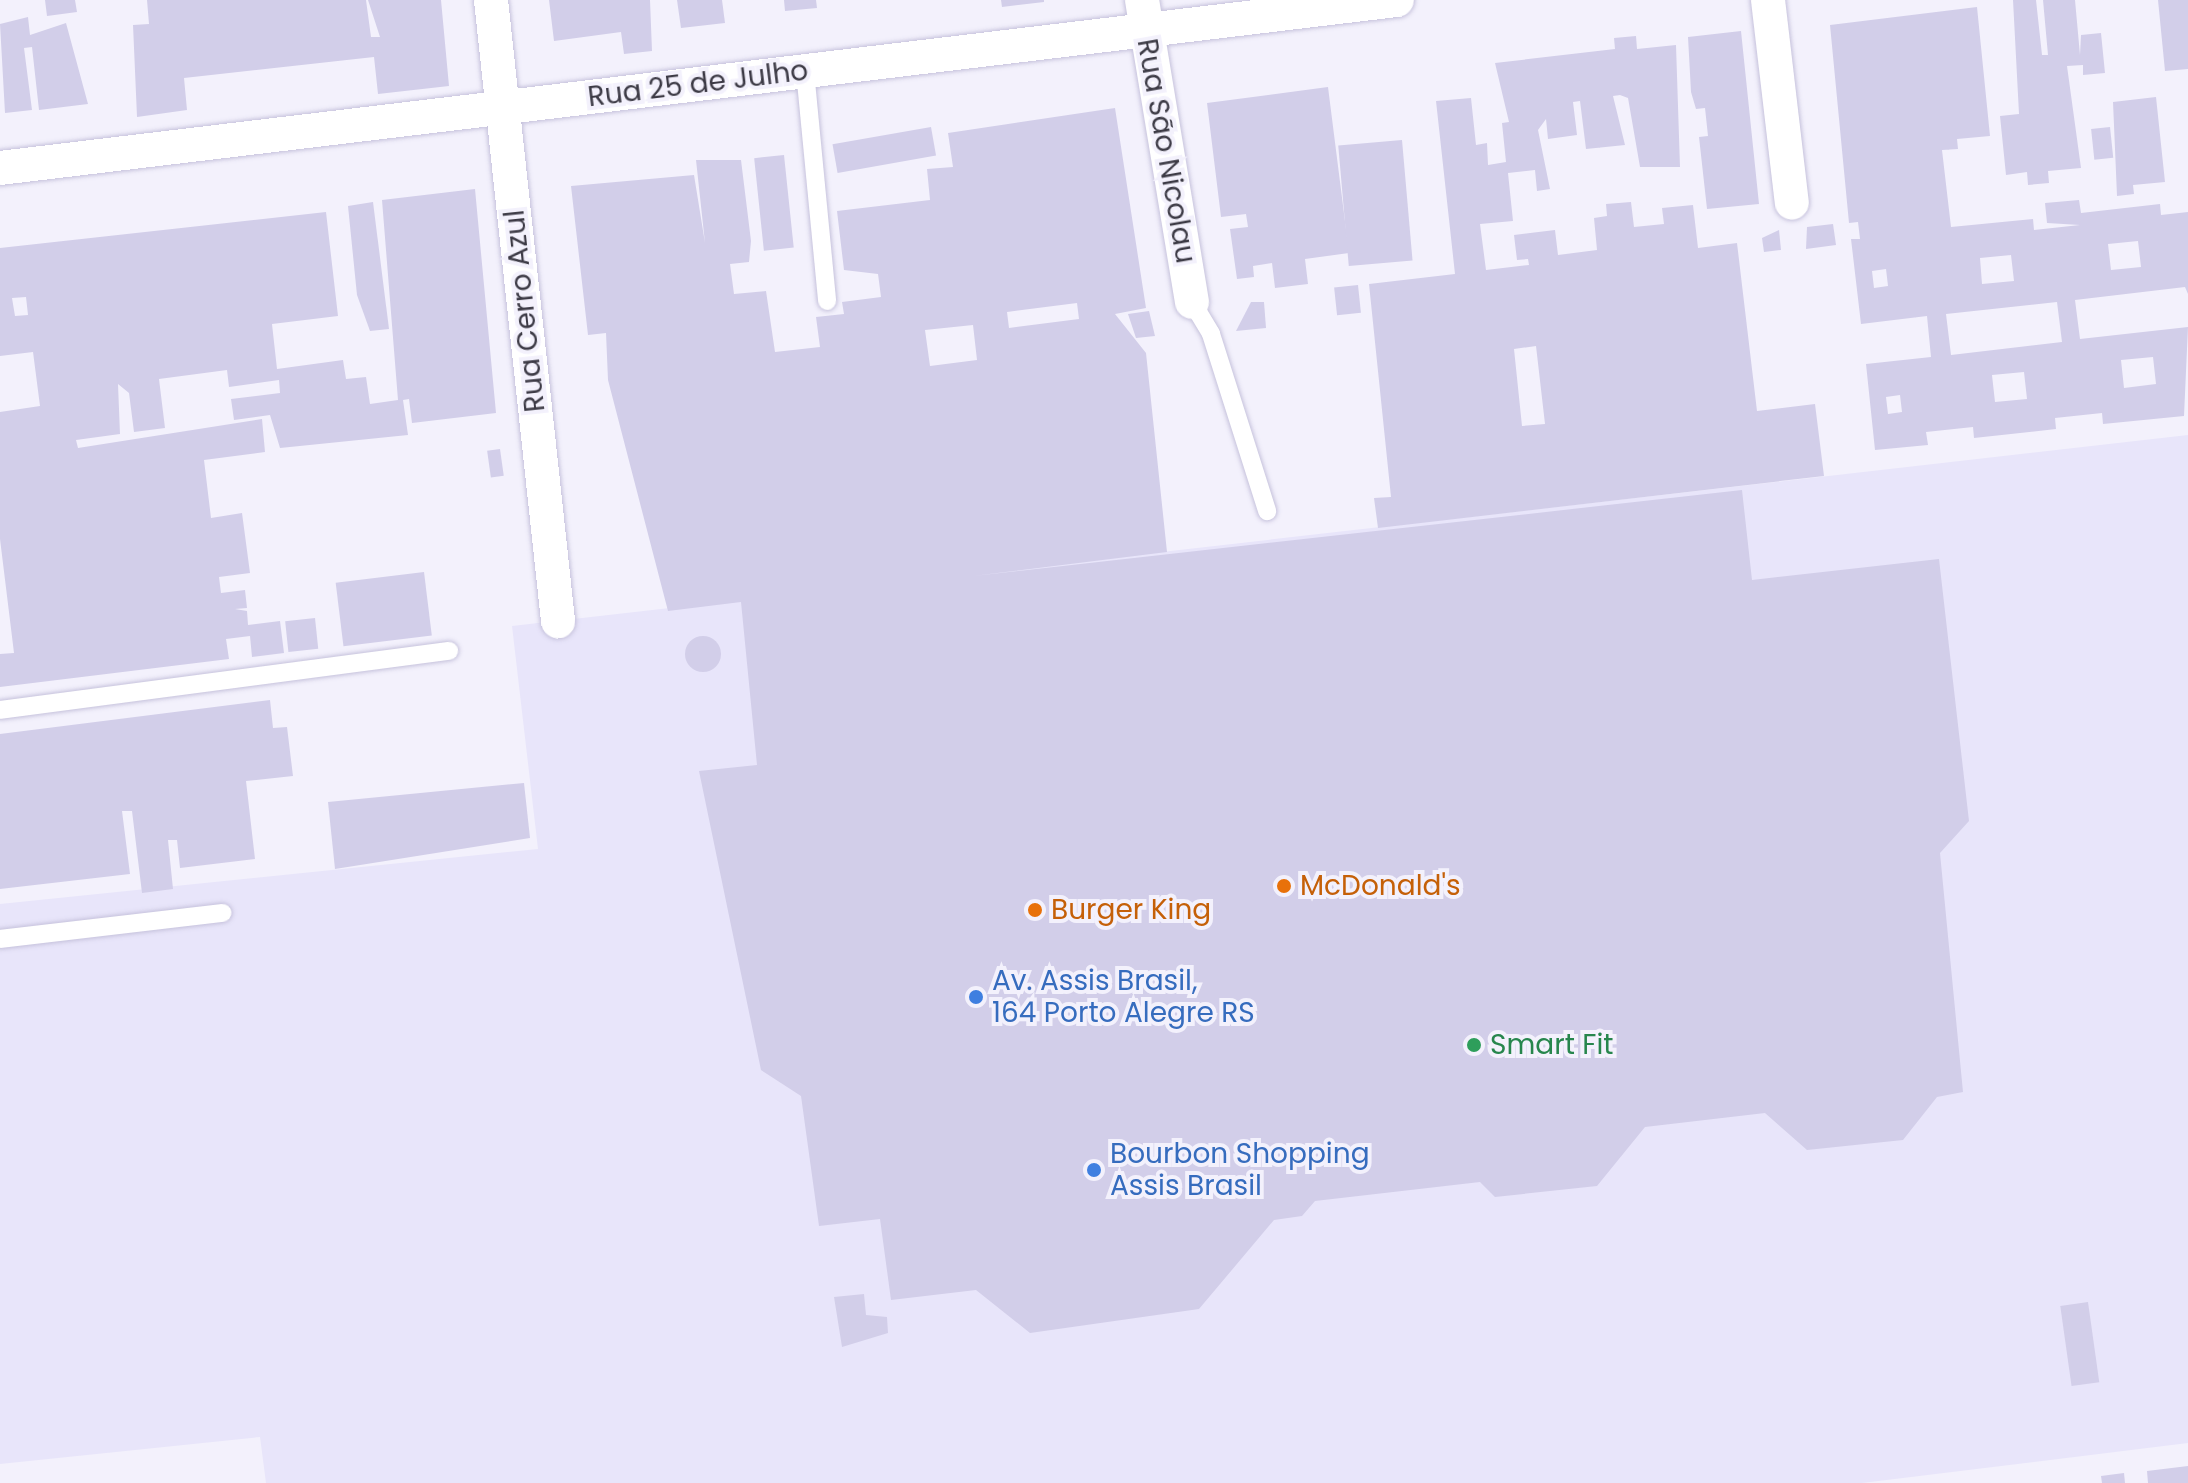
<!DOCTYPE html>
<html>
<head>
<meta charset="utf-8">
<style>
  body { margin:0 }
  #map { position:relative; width:2188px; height:1483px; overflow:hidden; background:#f3f1fc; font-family:Poppins,sans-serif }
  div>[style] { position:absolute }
  .built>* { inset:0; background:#e8e5fa }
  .building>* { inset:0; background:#d2cee9; transform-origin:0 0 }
  .round { border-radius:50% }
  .roads { filter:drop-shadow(0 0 2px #c6c2dc) drop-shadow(0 0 2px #c6c2dc) }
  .lane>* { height:18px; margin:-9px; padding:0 9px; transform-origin:9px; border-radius:9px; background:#fff }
  .street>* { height:34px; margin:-17px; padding:0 17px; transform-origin:17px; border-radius:17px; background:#fff }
  .dots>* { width:22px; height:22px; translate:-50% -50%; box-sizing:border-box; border:4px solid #f3f1fc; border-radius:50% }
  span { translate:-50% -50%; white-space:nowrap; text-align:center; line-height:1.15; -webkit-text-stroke:8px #f3f1fc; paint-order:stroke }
  .street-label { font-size:28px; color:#3c3a45 }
  .food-label { font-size:28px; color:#c56008 }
  .left { translate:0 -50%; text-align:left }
  .shop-label { font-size:28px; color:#366cbe }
  .leisure-label { font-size:28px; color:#27864d }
</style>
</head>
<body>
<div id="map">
  <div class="built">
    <div style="clip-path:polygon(2188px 435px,2188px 1443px,1862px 1483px,266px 1483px,260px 1437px,0 1464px,0 904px,538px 849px,512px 626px)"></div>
  </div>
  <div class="building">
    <div style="clip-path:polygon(45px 0,75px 0,77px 12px,47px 16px)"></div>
    <div style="clip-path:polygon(147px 0,366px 0,371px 37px,380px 37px,368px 0,441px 0,449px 86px,378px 94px,374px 57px,184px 78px,187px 110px,137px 117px,133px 25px,149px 24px)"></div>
    <div style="clip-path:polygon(549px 0,650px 0,652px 51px,624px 54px,621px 32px,554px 41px)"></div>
    <div style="clip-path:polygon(677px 0,722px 0,725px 23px,681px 28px)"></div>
    <div style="clip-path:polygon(784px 0,816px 0,817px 8px,785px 11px)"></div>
    <div style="clip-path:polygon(1001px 0,1044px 0,1044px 2px,1002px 7px)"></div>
    <div style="clip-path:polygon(2013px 0,2036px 0,2042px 55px,2048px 55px,2043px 0,2075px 0,2080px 55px,2081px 35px,2101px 33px,2105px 73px,2083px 75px,2083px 65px,2067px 66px,2081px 168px,2048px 171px,2049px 183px,2028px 185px,2027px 172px,2006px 175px,2000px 116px,2019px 114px)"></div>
    <div style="clip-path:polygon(2158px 0,2188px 0,2188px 69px,2165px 71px)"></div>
    <div style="clip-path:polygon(evenodd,1977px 7px,1990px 136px,1957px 139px,1958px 149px,1942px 150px,1951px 227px,2033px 219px,2034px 230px,2080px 225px,2047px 223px,2045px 203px,2079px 200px,2081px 213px,2160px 204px,2161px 215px,2188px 212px,2188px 294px,2185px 287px,2075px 300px,2080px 339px,2188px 327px,2184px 416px,2103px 424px,2102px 413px,2055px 418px,2056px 429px,1974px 438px,1973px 427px,1926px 432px,1928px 445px,1875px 450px,1866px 364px,1931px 357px,1927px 316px,1861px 324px,1851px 239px,1860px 239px,1858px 222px,1849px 223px,1830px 25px,1977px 7px,2138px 241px,2141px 267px,2111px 270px,2108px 244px,2138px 241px,1977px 7px,2011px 255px,2014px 281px,1982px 284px,1980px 258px,2011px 255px,1977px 7px,1886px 269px,1888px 286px,1874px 288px,1872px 271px,1886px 269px,1977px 7px,2057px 302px,2062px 342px,1951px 355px,1946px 314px,2057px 302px,1977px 7px,2153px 357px,2156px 384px,2124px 388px,2121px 360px,2153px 357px,1977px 7px,2024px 372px,2027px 399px,1995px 402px,1992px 375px,2024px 372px,1977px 7px,1900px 395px,1902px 412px,1888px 414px,1886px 397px,1900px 395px)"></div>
    <div style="clip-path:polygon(28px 17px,30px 35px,66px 23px,88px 104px,39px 110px,32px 47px,24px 48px,32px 110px,5px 113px,0 24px)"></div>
    <div style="clip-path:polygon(1741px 31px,1759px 204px,1707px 209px,1699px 137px,1708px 136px,1705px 108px,1696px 109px,1691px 92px,1688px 37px)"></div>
    <div style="clip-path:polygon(evenodd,1636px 36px,1637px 49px,1676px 45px,1680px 167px,1640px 167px,1628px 98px,1620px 95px,1613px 96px,1625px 145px,1586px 149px,1580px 101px,1573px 102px,1577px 135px,1548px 139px,1546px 119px,1538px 130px,1550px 189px,1537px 191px,1535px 170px,1508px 173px,1513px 221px,1480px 224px,1486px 270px,1529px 265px,1528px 259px,1517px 260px,1514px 235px,1555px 230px,1558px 255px,1597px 250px,1594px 218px,1607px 216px,1606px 204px,1631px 202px,1634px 227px,1664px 224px,1662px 208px,1693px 205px,1698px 248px,1737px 243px,1757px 411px,1815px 404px,1824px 476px,1378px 528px,1374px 498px,1391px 497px,1369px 284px,1455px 274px,1436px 101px,1471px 98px,1476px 145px,1487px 143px,1488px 165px,1506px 162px,1502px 123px,1509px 122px,1495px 63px,1615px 49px,1614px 38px,1636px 36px,1536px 346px,1545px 424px,1522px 426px,1514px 349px,1536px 346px)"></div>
    <div style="clip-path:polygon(1328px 87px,1349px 253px,1305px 259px,1308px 284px,1275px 288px,1272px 263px,1253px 266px,1254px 277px,1237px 279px,1230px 229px,1248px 227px,1246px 214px,1221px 217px,1207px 103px)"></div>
    <div style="clip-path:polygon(2156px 97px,2165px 182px,2133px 185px,2134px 194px,2117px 196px,2113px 102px)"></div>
    <div style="clip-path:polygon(evenodd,1115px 108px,1146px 308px,1115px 314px,1146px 353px,1167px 552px,973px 576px,1742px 490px,1752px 580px,1939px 559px,1969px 821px,1940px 853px,1963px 1092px,1937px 1097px,1903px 1140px,1807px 1150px,1765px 1113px,1645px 1127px,1597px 1186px,1495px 1197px,1480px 1182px,1315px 1201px,1302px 1216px,1274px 1220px,1199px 1309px,1030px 1333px,976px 1290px,891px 1300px,880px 1219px,819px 1226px,801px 1096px,761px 1070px,699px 771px,757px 765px,741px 602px,668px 611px,608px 380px,606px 333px,588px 335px,571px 186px,694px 175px,705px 243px,696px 160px,741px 160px,751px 241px,749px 262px,730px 264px,734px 294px,766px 291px,775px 352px,820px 347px,816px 317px,844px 314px,842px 302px,881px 297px,878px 274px,844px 270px,837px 211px,930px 200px,927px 169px,953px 167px,948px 133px,1115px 108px,1077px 303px,1079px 319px,1009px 328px,1007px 312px,1077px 303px,1115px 108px,973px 325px,977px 360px,930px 366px,925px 330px,973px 325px)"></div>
    <div style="left:931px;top:127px;width:29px;height:100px;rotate:80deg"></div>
    <div style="left:2110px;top:127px;width:31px;height:19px;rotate:84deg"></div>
    <div style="left:1402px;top:140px;width:121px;height:64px;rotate:85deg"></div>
    <div style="left:784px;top:155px;width:93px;height:30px;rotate:84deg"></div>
    <div style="clip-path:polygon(evenodd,475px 189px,496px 413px,412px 423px,409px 399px,403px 400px,408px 435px,280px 448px,270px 415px,234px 420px,231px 399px,280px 393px,279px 380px,229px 387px,227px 370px,159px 379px,165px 428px,134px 432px,129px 393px,118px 384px,120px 434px,76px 440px,78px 448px,262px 419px,265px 452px,204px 460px,211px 518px,242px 513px,250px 573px,219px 577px,221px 593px,245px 590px,247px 608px,235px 609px,247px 611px,248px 625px,280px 621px,284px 653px,252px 657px,250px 636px,226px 639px,229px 659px,0 687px,0 654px,14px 653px,0 539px,0 412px,40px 406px,33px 352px,0 356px,0 248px,326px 212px,338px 316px,272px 324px,277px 369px,343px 360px,346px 379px,366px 377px,370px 404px,398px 400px,382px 200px,475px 189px,26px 297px,28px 315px,15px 316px,12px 298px,26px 297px)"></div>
    <div style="clip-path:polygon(373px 202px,389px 329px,370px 331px,357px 295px,348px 206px)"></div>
    <div style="clip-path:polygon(1833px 224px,1836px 245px,1806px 249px,1807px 227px)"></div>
    <div style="clip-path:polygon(1779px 230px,1781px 250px,1764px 252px,1762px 238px)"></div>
    <div style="left:1358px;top:285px;width:28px;height:24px;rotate:84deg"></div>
    <div style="clip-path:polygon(1251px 302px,1264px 302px,1266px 328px,1236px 331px)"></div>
    <div style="clip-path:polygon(1149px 311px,1155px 336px,1136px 338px,1128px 314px)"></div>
    <div style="left:500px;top:449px;width:27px;height:13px;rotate:82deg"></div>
    <div style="left:424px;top:572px;width:64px;height:89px;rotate:83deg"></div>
    <div style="left:315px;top:618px;width:31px;height:30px;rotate:84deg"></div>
    <div class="round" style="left:685px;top:636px;width:36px;height:36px"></div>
    <div style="clip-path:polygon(270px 700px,273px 728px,287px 727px,293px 776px,246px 781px,255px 859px,180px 868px,177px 840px,168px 840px,173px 889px,142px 893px,132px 811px,122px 811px,130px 874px,0 889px,0 734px)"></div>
    <div style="clip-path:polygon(524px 783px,530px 838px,335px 869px,328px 802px)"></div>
    <div style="clip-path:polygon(864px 1294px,866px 1315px,887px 1317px,888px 1333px,842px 1347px,834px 1297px)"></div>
    <div style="left:2088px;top:1302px;width:81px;height:28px;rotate:82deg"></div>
    <div style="clip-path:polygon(2188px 1466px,2188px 1483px,2148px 1483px,2147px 1471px)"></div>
    <div style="clip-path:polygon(2124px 1473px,2125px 1483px,2102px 1483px,2101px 1476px)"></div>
  </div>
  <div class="roads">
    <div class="lane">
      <div style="left:805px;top:71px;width:231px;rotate:84.5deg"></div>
      <div style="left:1192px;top:302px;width:37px;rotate:59deg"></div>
      <div style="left:1211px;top:334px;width:186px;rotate:72.4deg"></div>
      <div style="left:0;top:710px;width:453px;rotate:-7.5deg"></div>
      <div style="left:0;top:939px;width:224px;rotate:-6.7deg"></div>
    </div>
    <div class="street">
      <div style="left:491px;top:0;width:625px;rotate:83.84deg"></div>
      <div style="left:1142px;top:0;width:306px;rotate:80.6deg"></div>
      <div style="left:1768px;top:0;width:204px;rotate:83.3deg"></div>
      <div style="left:0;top:168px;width:1407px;rotate:-6.86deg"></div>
    </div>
  </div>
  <div class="dots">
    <div style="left:1284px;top:886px;background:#e8710a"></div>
    <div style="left:1035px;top:910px;background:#e8710a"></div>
    <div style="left:976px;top:997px;background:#3f7fe0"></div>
    <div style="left:1474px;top:1045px;background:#2e9e5b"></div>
    <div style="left:1094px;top:1170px;background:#3f7fe0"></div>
  </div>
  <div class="street-label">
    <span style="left:698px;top:84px;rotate:-7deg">Rua 25 de Julho</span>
    <span style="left:1166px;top:151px;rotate:80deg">Rua São Nicolau</span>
    <span style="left:525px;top:311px;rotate:-96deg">Rua Cerro Azul</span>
  </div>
  <div class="food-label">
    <span class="left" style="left:1300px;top:886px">McDonald's</span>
    <span class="left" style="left:1051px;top:910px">Burger King</span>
  </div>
  <div class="shop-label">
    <span class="left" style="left:992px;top:997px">Av. Assis Brasil,<br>164 Porto Alegre RS</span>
    <span class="left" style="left:1110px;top:1170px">Bourbon Shopping<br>Assis Brasil</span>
  </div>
  <div class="leisure-label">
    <span class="left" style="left:1490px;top:1045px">Smart Fit</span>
  </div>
</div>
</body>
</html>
